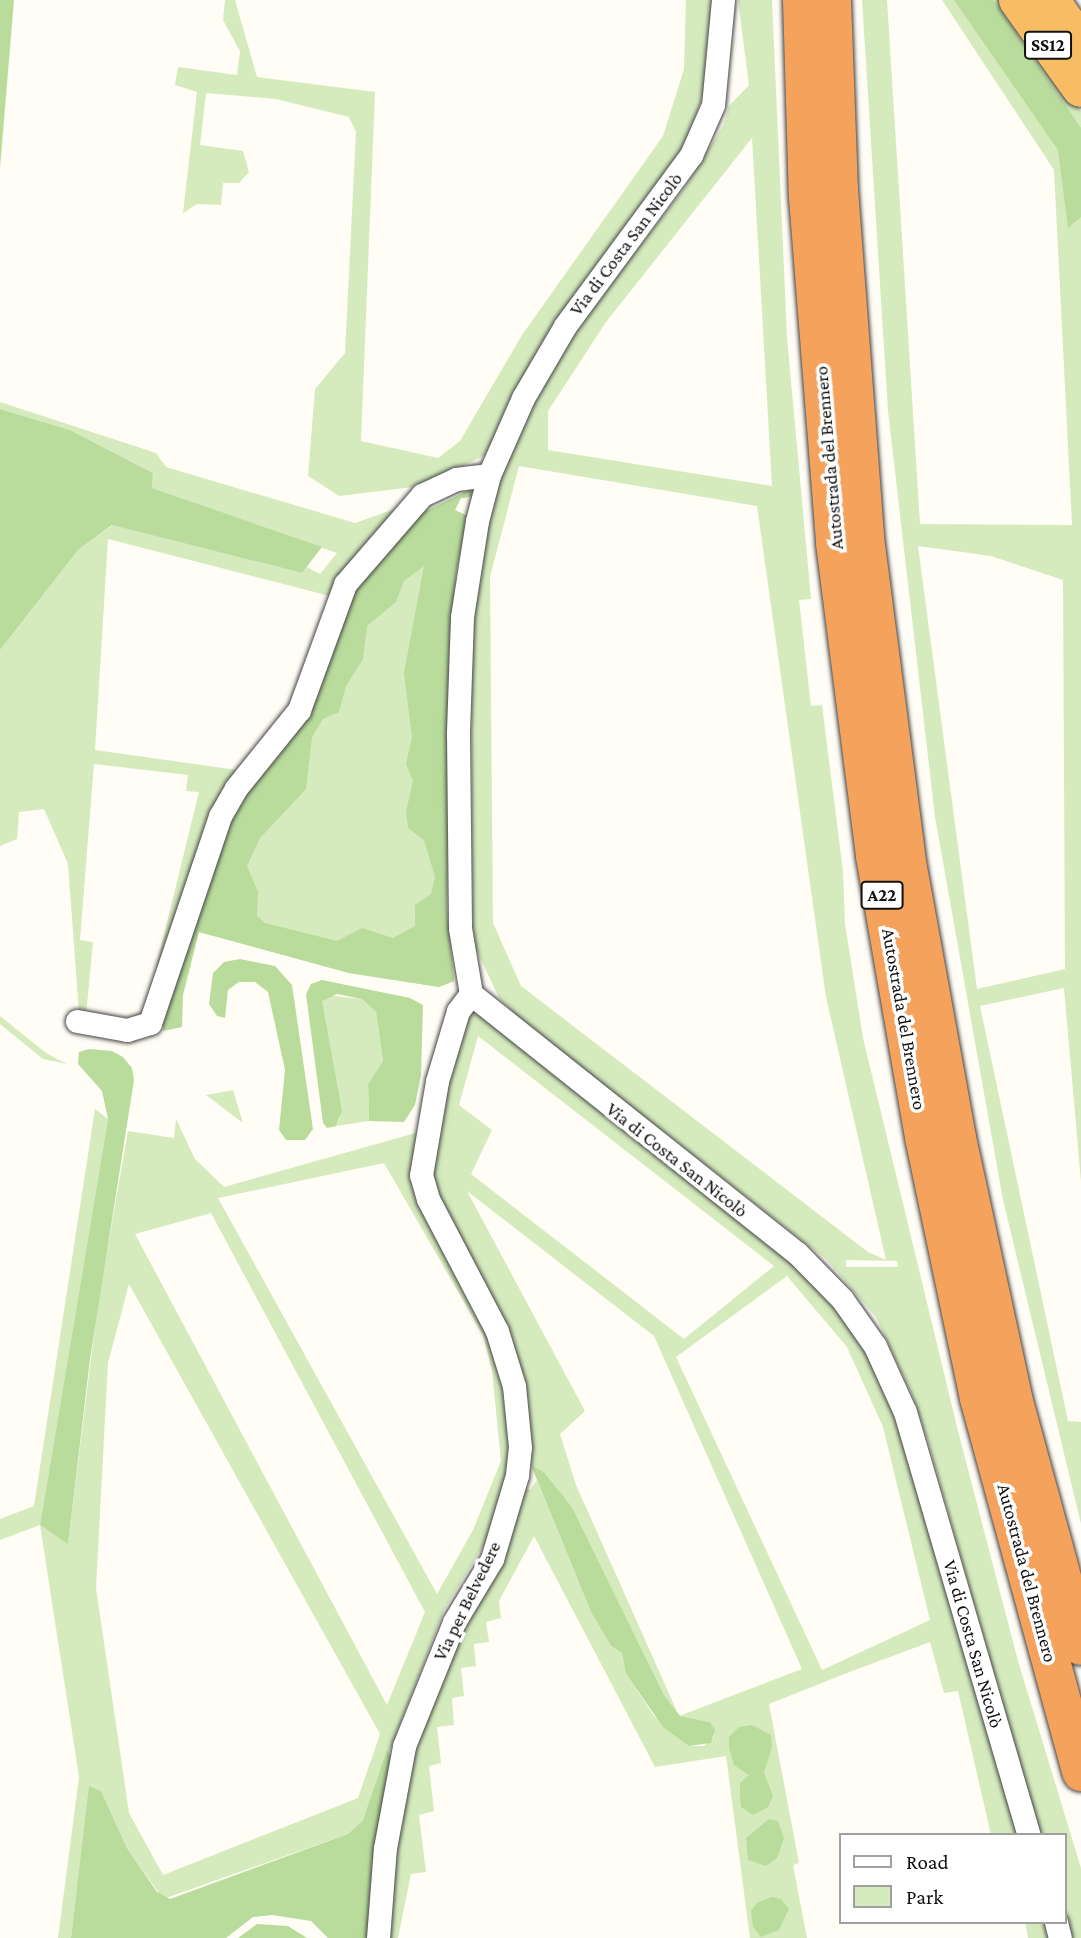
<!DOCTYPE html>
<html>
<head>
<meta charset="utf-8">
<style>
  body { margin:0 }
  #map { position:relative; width:1081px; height:1938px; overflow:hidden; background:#fffdf5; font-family:"Crimson Pro",serif }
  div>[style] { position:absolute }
  .green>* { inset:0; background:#d5ebbd }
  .forest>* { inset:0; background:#b9dc9c }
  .roads { filter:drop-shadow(0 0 2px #444) drop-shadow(0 0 2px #444) }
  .minor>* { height:23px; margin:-11.5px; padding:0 11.5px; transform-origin:11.5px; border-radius:11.5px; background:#fff }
  .trunk>* { height:38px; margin:-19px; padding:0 19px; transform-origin:19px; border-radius:19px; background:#f7bc64 }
  .motorway>* { height:38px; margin:-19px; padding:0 19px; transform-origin:19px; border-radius:19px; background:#f5a25d }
  span { translate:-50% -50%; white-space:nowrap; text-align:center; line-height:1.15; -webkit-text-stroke:7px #fff; paint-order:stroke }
  .shield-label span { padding:2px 5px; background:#fff; border:2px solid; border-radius:5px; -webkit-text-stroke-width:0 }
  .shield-label { font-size:18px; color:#111; font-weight:700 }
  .street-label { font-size:19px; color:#111 }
  .legend { position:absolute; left:839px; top:1833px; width:228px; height:91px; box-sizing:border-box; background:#fff; border:2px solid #a0a0a0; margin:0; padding:9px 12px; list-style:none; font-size:21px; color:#111 }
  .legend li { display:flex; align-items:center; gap:14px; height:35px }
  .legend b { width:35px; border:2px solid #a0a0a0 }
</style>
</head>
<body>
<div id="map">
  <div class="green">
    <div style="clip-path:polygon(225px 0,235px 0,257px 77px,375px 92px,361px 441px,438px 458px,460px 441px,522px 335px,663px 136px,684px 69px,686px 0,711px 0,706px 89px,680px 155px,554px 324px,485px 455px,421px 486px,339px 496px,308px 476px,315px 389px,345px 353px,356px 132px,349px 117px,276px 99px,206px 93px,200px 145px,243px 151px,249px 172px,239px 183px,223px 183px,221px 205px,197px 204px,183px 213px,197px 92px,175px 85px,178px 67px,237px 75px,240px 51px,223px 20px)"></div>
    <div style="clip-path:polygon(evenodd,738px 0,772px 0,787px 337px,811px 599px,799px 600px,811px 706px,822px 705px,843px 871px,845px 924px,863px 1038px,958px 1431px,1018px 1661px,1081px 1868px,1081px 1938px,1071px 1938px,1065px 1919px,1065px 1835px,1040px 1835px,928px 1441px,912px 1394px,876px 1317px,826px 1259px,524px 1023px,499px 998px,473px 942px,471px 615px,483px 538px,503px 472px,531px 404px,573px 333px,684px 189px,723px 126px,729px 106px,749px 85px,738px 0,752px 138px,772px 486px,548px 450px,548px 411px,606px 322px,752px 138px,738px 0,519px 466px,757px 506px,826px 997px,886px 1260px,868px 1252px,521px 986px,493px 923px,490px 577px,519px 466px,738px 0,846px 1260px,897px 1261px,898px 1267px,846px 1267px,846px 1260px)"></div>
    <div style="clip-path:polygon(evenodd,862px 0,887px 0,920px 524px,1072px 525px,1054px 170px,942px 0,1002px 0,1051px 77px,1081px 111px,1081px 1182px,1064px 988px,980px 1006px,1068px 1421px,1081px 1422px,1081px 1524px,1003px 1200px,935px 817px,888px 411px,862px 0,918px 546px,991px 556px,1063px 580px,1065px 969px,977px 989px,918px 546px)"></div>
    <div style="clip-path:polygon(0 402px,156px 453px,166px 467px,355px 523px,406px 505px,330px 596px,108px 539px,95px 750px,237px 770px,144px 1016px,199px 792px,186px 791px,188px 775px,94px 764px,80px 940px,93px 942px,86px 1016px,79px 1013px,68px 864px,44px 809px,19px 812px,17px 839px,0 846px,0 650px,78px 550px,113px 525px,302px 573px,307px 567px,320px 574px,337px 553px,152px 488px,153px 473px,70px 430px,0 409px)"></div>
    <div style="clip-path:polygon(468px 516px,456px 572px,450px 653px,447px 910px,454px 981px,439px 987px,349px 973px,199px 932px,337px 626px)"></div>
    <div style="clip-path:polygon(326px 995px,362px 999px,376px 1012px,383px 1061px,368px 1084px,369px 1121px,336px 1126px,340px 1118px,322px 1001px)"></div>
    <div style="clip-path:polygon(evenodd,466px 1012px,483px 1016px,769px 1240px,855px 1327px,890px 1395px,1021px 1835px,991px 1835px,958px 1691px,944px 1693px,930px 1642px,847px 1673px,769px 1704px,799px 1863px,793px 1865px,807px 1938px,750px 1938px,726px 1756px,655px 1767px,534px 1536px,499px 1601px,501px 1618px,486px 1622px,489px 1642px,474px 1644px,476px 1666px,461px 1668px,464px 1696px,452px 1698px,454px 1725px,437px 1727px,441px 1763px,429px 1766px,434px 1811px,419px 1815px,426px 1872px,411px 1874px,398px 1938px,385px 1938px,386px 1885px,415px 1739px,524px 1488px,530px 1490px,537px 1480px,591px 1612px,611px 1646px,622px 1653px,626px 1674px,654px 1716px,689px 1746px,704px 1746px,714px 1737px,710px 1722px,680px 1716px,664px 1695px,572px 1507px,544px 1472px,531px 1465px,522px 1386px,437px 1203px,429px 1158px,466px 1012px,478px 1036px,774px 1266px,684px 1339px,471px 1174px,492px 1130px,459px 1105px,478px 1036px,466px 1012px,467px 1191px,654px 1336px,802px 1669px,679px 1716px,576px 1485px,560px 1434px,585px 1411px,467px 1191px,466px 1012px,787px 1276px,847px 1347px,883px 1427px,930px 1620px,822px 1670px,676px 1357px,787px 1276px)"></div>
    <div style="clip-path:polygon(0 1016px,46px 1053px,67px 1064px,43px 1059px,0 1024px)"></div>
    <div style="clip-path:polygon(233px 1090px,243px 1123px,206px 1095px)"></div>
    <div style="clip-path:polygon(evenodd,95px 1109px,108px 1119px,40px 1525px,68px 1543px,98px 1302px,128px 1131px,174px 1138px,176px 1119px,195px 1159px,224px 1187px,419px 1132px,415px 1157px,492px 1338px,514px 1431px,496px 1524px,444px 1610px,363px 1820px,348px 1834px,163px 1899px,127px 1848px,101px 1791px,90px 1787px,71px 1938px,58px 1938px,79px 1777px,40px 1525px,0 1540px,0 1519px,34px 1506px,95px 1109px,384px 1163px,483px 1335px,492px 1371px,501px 1461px,473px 1530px,437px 1594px,218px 1198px,384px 1163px,95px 1109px,211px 1213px,425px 1612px,387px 1705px,135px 1234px,211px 1213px,95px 1109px,129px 1284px,380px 1734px,358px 1798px,163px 1875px,129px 1813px,96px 1588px,108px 1363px,129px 1284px)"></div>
    <div style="clip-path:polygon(1025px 1922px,1049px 1922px,1054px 1938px,1028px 1938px)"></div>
  </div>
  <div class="forest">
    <div style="clip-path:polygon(0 0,14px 0,0 168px)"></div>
    <div style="clip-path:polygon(954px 0,993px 0,1081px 128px,1081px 217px,1068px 228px,1058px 150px)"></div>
    <div style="clip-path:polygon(0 409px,70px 430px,153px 473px,152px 488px,322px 547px,302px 573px,112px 525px,78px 550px,0 650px)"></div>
    <div style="clip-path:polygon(evenodd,469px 490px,475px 496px,461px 498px,455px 510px,468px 516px,456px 572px,450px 653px,447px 910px,454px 981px,439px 987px,349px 973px,199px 932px,183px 995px,182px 1027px,163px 1031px,163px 1018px,229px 814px,352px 590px,392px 538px,422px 513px,469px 490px,424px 566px,404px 673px,412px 737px,406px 764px,413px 781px,406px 812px,408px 828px,424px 840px,435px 877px,431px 894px,415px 905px,415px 926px,393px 938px,362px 928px,337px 941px,265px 923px,257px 916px,258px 892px,247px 866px,260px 838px,306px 789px,312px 737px,323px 719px,339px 712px,346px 686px,363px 659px,367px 626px,396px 602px,404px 581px,424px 566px)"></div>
    <div style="clip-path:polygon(240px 959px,275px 966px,292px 985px,313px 1129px,305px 1140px,286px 1140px,279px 1130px,285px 1070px,268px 992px,255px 982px,239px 982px,228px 990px,225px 1018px,217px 1016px,209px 1004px,213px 973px,224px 962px)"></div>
    <div style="clip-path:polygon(322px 980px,410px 998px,423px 1005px,421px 1075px,415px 1105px,404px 1122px,369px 1121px,368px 1084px,383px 1061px,376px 1012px,362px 999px,337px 994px,322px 1001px,342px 1111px,336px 1126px,327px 1128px,323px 1123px,306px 994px,311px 984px)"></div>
    <div style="clip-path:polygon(89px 1049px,112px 1051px,123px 1057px,132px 1068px,134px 1080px,90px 1359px,68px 1544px,40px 1525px,108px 1119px,102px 1091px,78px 1064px,79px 1052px)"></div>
    <div style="clip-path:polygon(531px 1465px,544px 1472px,572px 1507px,664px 1695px,680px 1716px,710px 1722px,715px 1730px,711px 1743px,689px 1746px,663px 1727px,626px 1674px,622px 1653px,611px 1646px,591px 1612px)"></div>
    <div style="clip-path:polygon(752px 1725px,771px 1735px,772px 1747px,764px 1773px,773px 1796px,768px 1807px,753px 1815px,741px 1807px,740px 1795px,740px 1783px,749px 1775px,734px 1765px,729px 1747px,729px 1737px,739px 1727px)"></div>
    <div style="clip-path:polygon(387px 1750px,392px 1757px,372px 1938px,328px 1938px,311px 1921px,272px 1915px,253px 1917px,226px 1938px,71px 1938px,89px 1786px,101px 1791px,127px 1848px,157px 1892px,170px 1899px,348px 1834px,363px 1820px)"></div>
    <div style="clip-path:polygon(769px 1819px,778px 1821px,784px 1838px,777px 1858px,766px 1866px,748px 1860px,746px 1838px)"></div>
    <div style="clip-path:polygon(772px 1897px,781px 1899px,789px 1909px,779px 1930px,761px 1937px,753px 1927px,751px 1911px,757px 1903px)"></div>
    <div style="clip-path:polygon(257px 1924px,288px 1926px,307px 1938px,238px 1938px)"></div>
  </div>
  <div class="roads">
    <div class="minor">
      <div style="left:723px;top:0;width:105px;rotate:95.4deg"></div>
      <div style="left:713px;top:105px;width:55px;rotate:113.7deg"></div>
      <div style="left:691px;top:155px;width:212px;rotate:126.4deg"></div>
      <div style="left:565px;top:326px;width:83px;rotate:120.3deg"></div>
      <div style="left:523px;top:398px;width:84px;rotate:113.8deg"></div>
      <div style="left:489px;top:475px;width:48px;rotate:104.6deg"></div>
      <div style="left:477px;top:521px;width:97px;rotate:98.9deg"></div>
      <div style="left:462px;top:617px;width:117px;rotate:92deg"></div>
      <div style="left:458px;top:734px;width:194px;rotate:89.4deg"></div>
      <div style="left:460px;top:928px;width:67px;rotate:80.5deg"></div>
      <div style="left:471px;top:994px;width:416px;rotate:38.5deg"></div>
      <div style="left:797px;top:1253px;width:64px;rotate:45.6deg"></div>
      <div style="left:842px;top:1299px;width:57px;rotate:54.9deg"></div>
      <div style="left:875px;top:1346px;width:72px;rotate:65.6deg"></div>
      <div style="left:905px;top:1412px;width:441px;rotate:73.7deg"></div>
      <div style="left:77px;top:1021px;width:51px;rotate:10.2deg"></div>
      <div style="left:127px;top:1030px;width:24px;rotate:-17deg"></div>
      <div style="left:150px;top:1023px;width:219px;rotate:-71.3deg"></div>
      <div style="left:220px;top:816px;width:32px;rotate:-60deg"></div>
      <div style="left:236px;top:788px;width:100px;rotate:-51.1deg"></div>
      <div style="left:299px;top:710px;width:134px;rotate:-69.9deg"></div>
      <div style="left:345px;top:584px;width:118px;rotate:-49.1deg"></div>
      <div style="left:422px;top:495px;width:38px;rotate:-25deg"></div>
      <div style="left:456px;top:479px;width:33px;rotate:-7deg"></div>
      <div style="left:1056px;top:1922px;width:16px;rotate:76deg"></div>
      <div style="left:378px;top:1938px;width:90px;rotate:-85.6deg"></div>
      <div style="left:385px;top:1848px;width:104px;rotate:-79.4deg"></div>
      <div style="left:404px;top:1746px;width:134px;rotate:-68deg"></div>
      <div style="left:454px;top:1622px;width:74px;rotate:-58.9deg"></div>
      <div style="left:492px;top:1559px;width:88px;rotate:-73.4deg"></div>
      <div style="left:517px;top:1475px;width:28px;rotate:-84deg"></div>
      <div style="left:520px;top:1447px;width:61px;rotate:-95.6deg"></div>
      <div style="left:514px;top:1386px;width:58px;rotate:-107.2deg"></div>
      <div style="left:497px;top:1331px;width:149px;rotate:-117.6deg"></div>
      <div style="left:428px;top:1199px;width:25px;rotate:-106deg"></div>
      <div style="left:421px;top:1175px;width:95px;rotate:-80.3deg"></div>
      <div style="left:437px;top:1081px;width:73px;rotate:-73.3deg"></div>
      <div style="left:458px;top:1011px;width:21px;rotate:-53deg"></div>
    </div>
    <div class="trunk">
      <div style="left:1018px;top:0;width:108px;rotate:54.4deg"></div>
      <div style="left:1050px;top:0;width:54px;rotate:54.8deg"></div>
    </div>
    <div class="motorway">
      <div style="left:802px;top:0;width:197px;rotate:88.3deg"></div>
      <div style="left:808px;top:197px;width:347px;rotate:85.5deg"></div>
      <div style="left:835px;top:543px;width:316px;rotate:82.7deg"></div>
      <div style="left:875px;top:856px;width:285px;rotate:80.1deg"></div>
      <div style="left:924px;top:1137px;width:267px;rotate:78.1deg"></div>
      <div style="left:979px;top:1398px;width:388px;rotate:74.7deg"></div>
      <div style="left:832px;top:0;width:190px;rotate:87.9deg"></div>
      <div style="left:839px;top:190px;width:349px;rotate:85.7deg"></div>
      <div style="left:865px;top:538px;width:333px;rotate:82.6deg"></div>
      <div style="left:908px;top:868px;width:274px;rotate:79.7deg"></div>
      <div style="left:957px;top:1138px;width:266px;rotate:77.8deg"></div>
      <div style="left:1013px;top:1398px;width:257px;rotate:74.7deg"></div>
    </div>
  </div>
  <div class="shield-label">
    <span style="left:1048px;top:45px">SS12</span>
    <span style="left:882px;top:895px">A22</span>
  </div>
  <div class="street-label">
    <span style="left:626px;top:244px;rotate:-53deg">Via di Costa San Nicolò</span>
    <span style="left:829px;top:458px;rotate:-95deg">Autostrada del Brennero</span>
    <span style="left:904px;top:1019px;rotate:80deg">Autostrada del Brennero</span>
    <span style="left:677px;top:1160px;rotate:38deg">Via di Costa San Nicolò</span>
    <span style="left:1027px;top:1573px;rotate:75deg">Autostrada del Brennero</span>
    <span style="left:467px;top:1601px;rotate:-64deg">Via per Belvedere</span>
    <span style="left:973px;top:1644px;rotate:74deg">Via di Costa San Nicolò</span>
  </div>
  <ul class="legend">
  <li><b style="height:9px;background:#fff"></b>Road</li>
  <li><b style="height:19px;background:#d5ebbd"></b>Park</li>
  </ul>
</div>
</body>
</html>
